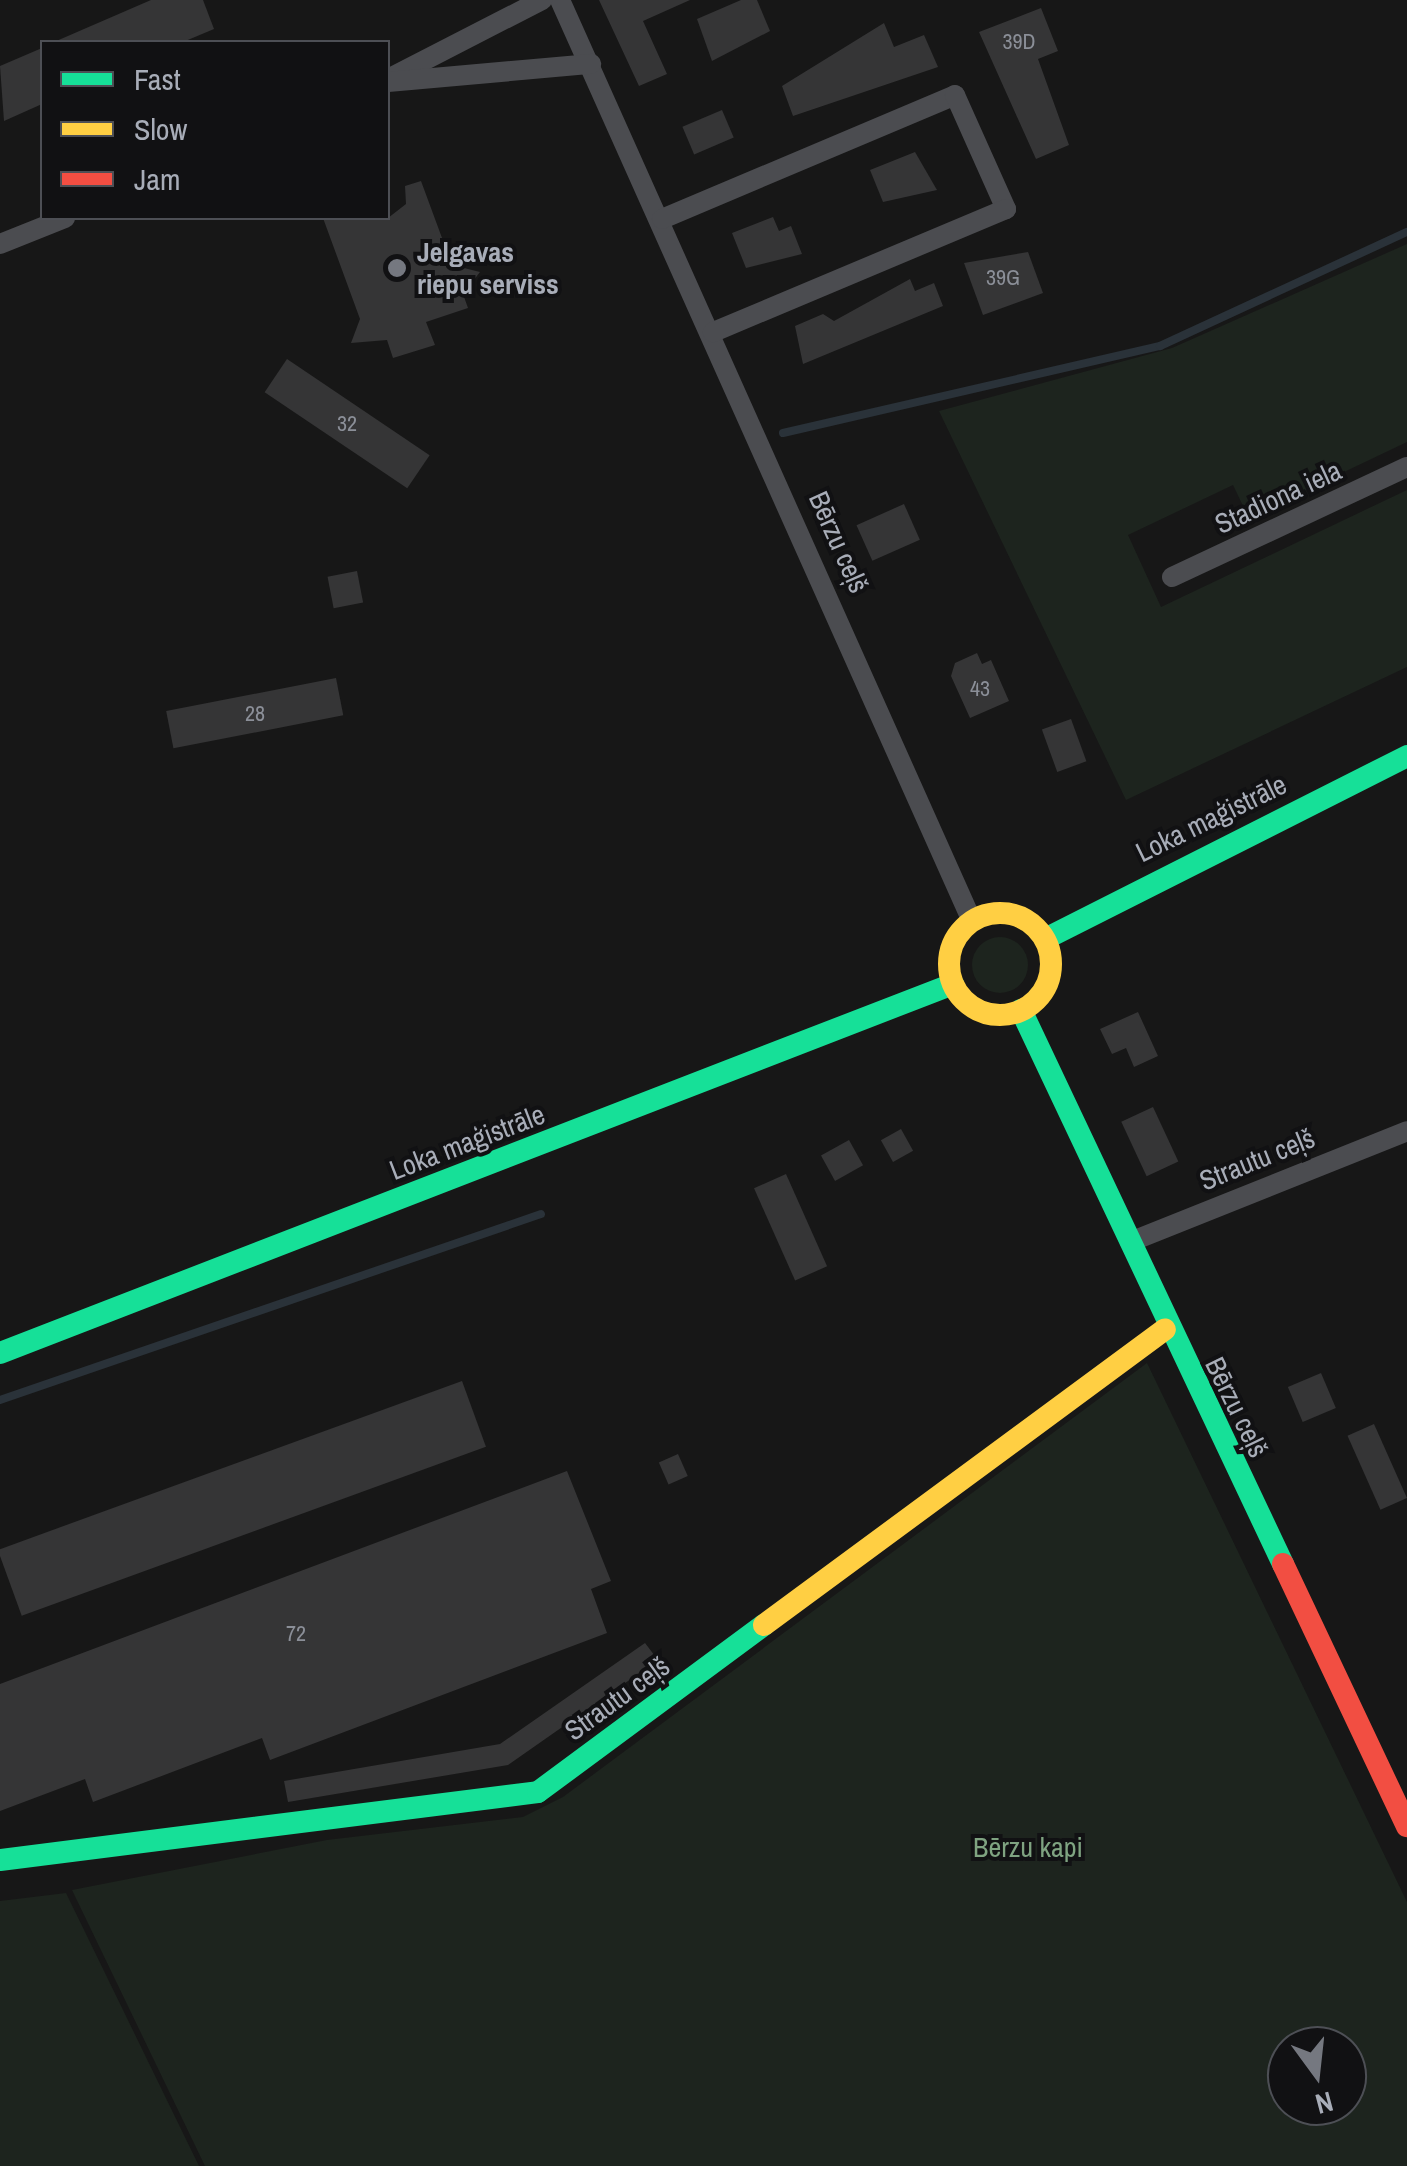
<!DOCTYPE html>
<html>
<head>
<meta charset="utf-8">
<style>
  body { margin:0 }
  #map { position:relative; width:1407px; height:2166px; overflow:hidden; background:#171717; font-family:"Archivo Narrow",sans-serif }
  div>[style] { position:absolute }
  .green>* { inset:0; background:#1d241e }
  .round { border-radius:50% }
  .stream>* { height:8px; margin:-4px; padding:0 4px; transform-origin:4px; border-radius:4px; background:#2a3239 }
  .building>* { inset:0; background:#353536; transform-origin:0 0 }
  .street>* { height:20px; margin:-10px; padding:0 10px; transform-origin:10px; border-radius:10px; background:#4b4c50 }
  .fast>* { height:22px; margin:-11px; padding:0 11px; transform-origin:11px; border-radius:11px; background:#16e098 }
  .slow>* { height:22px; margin:-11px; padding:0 11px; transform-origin:11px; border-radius:11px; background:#ffcf43 }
  .slow>.ring { margin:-11px; padding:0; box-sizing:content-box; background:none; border:22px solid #ffcf43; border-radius:50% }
  .jam>* { height:22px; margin:-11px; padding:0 11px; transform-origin:11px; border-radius:11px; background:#f24e42 }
  .dots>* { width:28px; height:28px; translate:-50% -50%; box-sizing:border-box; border:5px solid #111113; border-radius:50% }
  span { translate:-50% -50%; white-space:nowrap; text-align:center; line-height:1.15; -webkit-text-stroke:8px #111113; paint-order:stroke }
  .number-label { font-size:22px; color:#8b8f98 }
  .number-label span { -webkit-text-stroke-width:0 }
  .poi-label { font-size:28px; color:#a8adb8; font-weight:700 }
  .left { translate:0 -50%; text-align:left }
  .street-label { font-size:28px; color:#a8adb8 }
  .park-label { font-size:28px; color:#7fa381 }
  .legend { position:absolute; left:40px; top:40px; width:350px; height:180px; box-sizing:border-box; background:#111113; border:2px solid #4d4f55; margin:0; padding:12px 18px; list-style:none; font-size:30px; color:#a8adb8 }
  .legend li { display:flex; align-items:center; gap:20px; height:50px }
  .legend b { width:50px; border:2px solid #4d4f55 }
  .north { position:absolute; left:1267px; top:2026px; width:100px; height:100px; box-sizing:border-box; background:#111113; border:2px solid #4d4f55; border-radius:50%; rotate:165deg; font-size:28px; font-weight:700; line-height:40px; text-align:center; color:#a8adb8 }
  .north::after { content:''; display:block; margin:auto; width:35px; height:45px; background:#757880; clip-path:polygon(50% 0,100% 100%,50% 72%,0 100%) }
</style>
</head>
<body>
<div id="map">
  <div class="green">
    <div style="clip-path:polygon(1407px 244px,1407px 442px,1258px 513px,1244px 508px,1233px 485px,1128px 535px,1161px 607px,1407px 490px,1407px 667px,1126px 800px,939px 411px,1172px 348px)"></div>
    <div class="round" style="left:972px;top:937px;width:56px;height:56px"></div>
    <div style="clip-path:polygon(evenodd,1147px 1363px,1407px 1902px,1407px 2166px,205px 2166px,72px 1890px,327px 1840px,523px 1817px,563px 1797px,1147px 1363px,1347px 2046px,1347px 2106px,1287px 2106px,1287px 2046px,1347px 2046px)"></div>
    <div style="clip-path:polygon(66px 1893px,199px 2166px,0 2166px,0 1901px)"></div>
  </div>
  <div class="stream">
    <div style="left:783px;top:433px;width:387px;rotate:-13deg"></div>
    <div style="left:1160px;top:346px;width:272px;rotate:-24.8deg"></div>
    <div style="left:0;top:1400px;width:572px;rotate:-18.97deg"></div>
  </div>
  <div class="building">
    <div style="clip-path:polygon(151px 0,203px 0,214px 29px,183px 42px,54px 42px)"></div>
    <div style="clip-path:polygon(599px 0,690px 0,643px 21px,667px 74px,639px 86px)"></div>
    <div style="clip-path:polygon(741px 0,757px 0,770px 31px,712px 61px,697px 19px)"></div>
    <div style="clip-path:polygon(1041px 8px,1058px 51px,1038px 59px,1069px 145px,1036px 159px,979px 32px)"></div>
    <div style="clip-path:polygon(884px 23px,894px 47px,924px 35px,938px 67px,793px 116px,782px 86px)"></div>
    <div style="clip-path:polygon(42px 48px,42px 104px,4px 121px,0 66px)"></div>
    <div style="left:722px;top:110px;width:30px;height:43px;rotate:67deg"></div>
    <div style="clip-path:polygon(915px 152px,937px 190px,883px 202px,870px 170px)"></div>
    <div style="clip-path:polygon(421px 181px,452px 265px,480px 272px,463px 294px,468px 308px,426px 322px,435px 345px,393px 358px,387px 340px,351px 343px,360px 319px,323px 218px,388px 218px,406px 204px,405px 186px)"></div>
    <div style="clip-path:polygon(773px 217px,779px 231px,791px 226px,802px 254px,746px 268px,732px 233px)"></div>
    <div style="clip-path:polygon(1028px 252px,1043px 293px,983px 315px,964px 263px)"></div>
    <div style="clip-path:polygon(910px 279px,915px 291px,934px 283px,943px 306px,803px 364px,795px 326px,823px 314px,834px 321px)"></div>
    <div style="left:287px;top:359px;width:172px;height:40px;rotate:34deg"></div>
    <div style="left:904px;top:504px;width:39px;height:52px;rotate:66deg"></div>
    <div style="left:357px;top:571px;width:32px;height:30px;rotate:79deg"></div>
    <div style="clip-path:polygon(977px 653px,982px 664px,991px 660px,1009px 701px,970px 718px,951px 676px,955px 663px)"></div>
    <div style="left:336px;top:678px;width:38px;height:173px;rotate:79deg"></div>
    <div style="left:1071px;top:719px;width:45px;height:31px;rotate:70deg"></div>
    <div style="clip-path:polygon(1138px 1012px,1158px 1056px,1134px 1067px,1126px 1048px,1112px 1054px,1100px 1029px)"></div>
    <div style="left:1153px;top:1107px;width:60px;height:35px;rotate:65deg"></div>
    <div style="left:901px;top:1129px;width:25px;height:23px;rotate:61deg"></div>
    <div style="left:849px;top:1140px;width:29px;height:32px;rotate:61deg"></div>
    <div style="left:786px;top:1174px;width:101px;height:35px;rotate:66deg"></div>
    <div style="left:1321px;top:1373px;width:38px;height:36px;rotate:67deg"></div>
    <div style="left:462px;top:1381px;width:70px;height:494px;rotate:70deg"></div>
    <div style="left:1374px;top:1424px;width:81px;height:29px;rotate:66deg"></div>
    <div style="left:678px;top:1454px;width:24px;height:21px;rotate:66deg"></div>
    <div style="clip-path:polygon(567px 1471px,611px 1581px,591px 1589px,607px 1633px,270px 1760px,262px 1738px,93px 1802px,85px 1779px,0 1811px,0 1684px)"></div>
    <div style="clip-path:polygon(645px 1643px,658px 1660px,508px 1765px,288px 1802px,284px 1781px,500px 1744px)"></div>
  </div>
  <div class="street">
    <div style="left:560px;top:0;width:1009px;rotate:65.9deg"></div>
    <div style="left:392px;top:77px;width:169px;rotate:-27.2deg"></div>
    <div style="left:388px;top:82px;width:204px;rotate:-5.1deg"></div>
    <div style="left:662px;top:219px;width:318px;rotate:-22.9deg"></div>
    <div style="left:955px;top:95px;width:125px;rotate:65.9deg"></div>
    <div style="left:1006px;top:209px;width:318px;rotate:157.2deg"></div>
    <div style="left:0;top:244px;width:70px;rotate:-21.8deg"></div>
    <div style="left:1172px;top:577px;width:259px;rotate:-25.1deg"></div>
    <div style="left:1130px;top:1242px;width:298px;rotate:-21.8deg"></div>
  </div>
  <div class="fast">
    <div style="left:1045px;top:939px;width:406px;rotate:-26.8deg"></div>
    <div style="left:1021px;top:1010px;width:613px;rotate:64.69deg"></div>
    <div style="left:0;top:1353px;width:1022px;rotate:-21.17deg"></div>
    <div style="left:0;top:1860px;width:542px;rotate:-7.2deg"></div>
    <div style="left:538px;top:1792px;width:281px;rotate:-36.5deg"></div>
  </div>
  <div class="slow">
    <div class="ring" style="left:949px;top:913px;width:80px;height:80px"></div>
    <div style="left:764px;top:1625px;width:498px;rotate:-36.4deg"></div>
  </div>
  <div class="jam">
    <div style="left:1283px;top:1564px;width:290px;rotate:64.7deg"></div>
  </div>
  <div class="dots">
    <div style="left:397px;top:268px;background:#757880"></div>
  </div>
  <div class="number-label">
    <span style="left:1019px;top:42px">39D</span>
    <span style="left:1003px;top:278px">39G</span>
    <span style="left:347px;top:424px">32</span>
    <span style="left:980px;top:689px">43</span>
    <span style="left:255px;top:714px">28</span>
    <span style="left:296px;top:1634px">72</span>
  </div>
  <div class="poi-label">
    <span class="left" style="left:417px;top:268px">Jelgavas<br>riepu serviss</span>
  </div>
  <div class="street-label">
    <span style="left:1278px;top:497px;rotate:-25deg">Stadiona iela</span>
    <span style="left:839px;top:542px;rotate:66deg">Bērzu ceļš</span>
    <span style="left:1211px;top:818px;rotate:-26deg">Loka maģistrāle</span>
    <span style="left:467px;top:1142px;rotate:-21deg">Loka maģistrāle</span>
    <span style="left:1257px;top:1159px;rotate:-22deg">Strautu ceļš</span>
    <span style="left:1237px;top:1407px;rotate:64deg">Bērzu ceļš</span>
    <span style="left:617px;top:1698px;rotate:-36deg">Strautu ceļš</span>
  </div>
  <div class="park-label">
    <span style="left:1028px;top:1847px">Bērzu kapi</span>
  </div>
  <ul class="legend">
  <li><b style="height:12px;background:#16e098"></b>Fast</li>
  <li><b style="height:12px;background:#ffcf43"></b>Slow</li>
  <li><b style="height:12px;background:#f24e42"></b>Jam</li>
  </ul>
  <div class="north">N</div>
</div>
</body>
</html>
